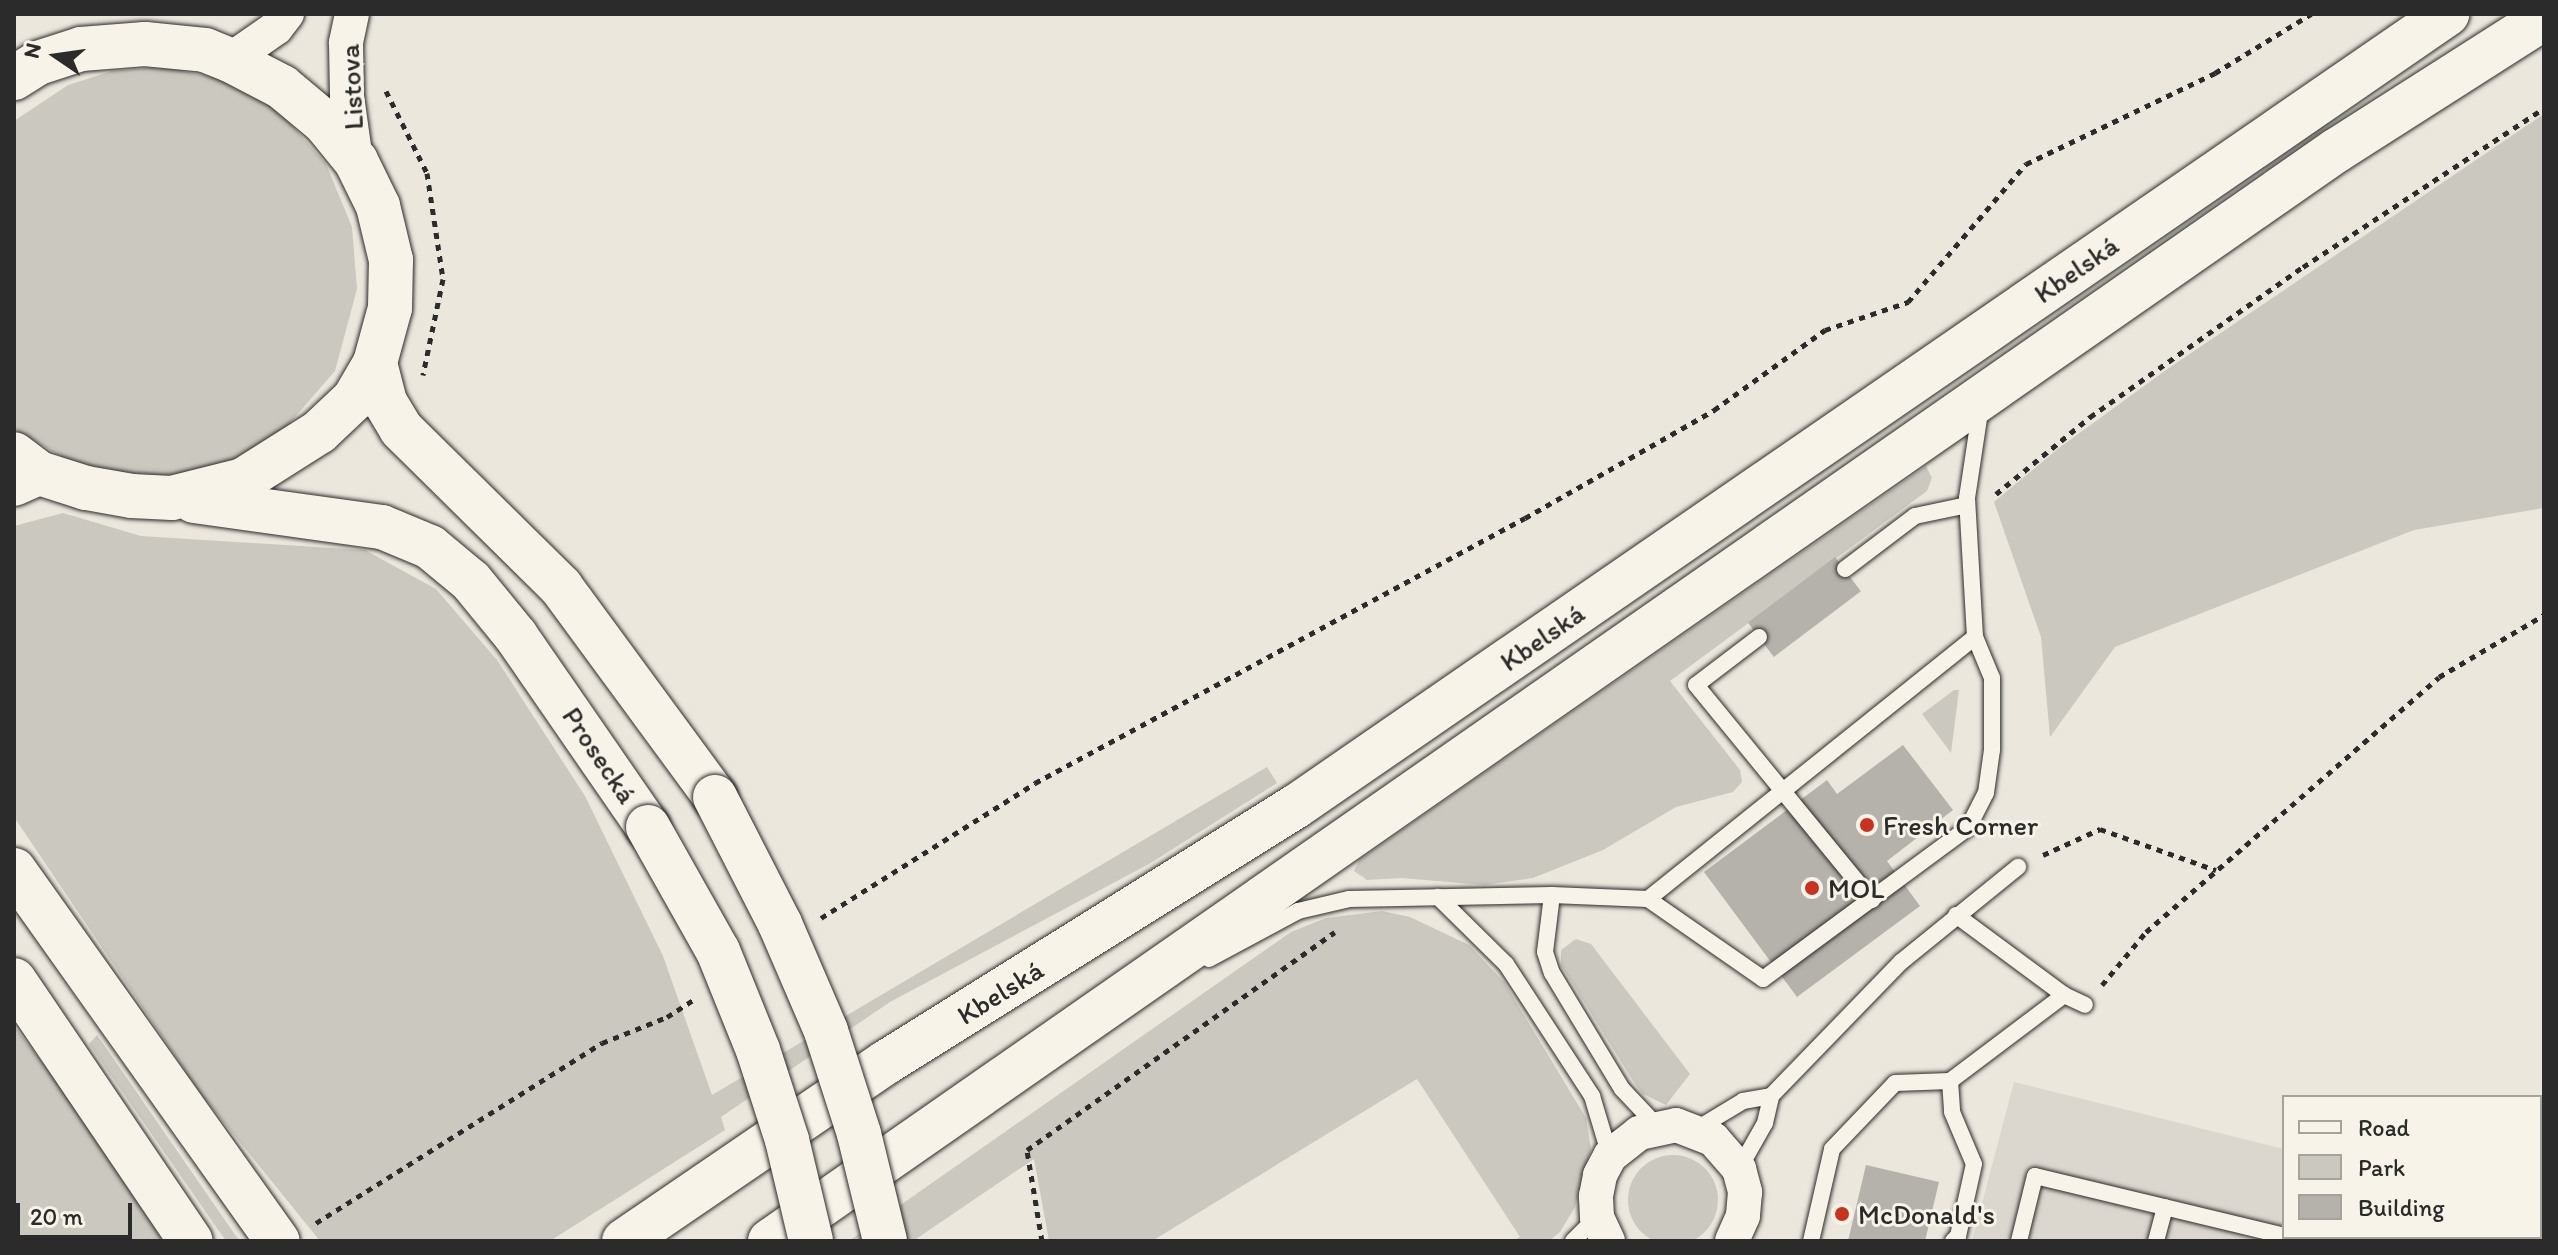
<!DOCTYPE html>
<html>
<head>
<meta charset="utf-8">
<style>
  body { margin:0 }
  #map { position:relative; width:2558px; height:1255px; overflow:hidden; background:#ebe7dd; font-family:Itim,sans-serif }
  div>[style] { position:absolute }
  .built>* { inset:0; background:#dbd7ce }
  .green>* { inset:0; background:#cbc8bf }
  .round { border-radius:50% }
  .building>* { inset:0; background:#b5b2ab; transform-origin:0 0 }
  .path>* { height:5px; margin-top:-2.5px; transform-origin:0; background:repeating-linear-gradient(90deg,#2b2b2b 0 6px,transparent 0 12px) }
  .roads { filter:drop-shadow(0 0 2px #2b2b2b) drop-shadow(0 0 2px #2b2b2b) }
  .lane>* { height:16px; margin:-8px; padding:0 8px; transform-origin:8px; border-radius:8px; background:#f7f3e8 }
  .street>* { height:34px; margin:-17px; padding:0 17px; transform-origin:17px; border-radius:17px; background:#f7f3e8 }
  .secondary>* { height:44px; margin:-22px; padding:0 22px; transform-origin:22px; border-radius:22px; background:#f7f3e8 }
  .highway>* { height:44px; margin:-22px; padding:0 22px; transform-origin:22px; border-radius:22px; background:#f7f3e8 }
  .bridges { filter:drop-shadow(0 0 2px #2b2b2b) drop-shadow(0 0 2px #2b2b2b) }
  .secondary-bridge>* { height:44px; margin:-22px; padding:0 22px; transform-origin:22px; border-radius:22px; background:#f7f3e8 }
  .dots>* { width:22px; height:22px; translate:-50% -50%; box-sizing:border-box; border:4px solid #f7f3e8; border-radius:50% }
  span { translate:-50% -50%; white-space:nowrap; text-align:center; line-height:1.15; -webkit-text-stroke:6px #f7f3e8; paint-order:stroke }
  .street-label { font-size:28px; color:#2b2b2b }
  .poi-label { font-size:28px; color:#2b2b2b }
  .left { translate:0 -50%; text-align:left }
  .frame { position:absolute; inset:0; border:16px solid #2b2b2b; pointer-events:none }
  .legend { position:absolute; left:2282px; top:1095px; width:260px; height:144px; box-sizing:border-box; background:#f7f3e8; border:2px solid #a5a39c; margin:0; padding:10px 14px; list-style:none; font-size:24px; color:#2b2b2b }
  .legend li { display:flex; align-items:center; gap:16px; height:40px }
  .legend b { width:40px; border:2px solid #a5a39c }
  .north { position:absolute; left:16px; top:16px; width:80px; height:80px; -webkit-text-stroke:6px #f7f3e8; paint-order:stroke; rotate:283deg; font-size:22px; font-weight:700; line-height:32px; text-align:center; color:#2b2b2b }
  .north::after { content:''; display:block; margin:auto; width:28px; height:36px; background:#2b2b2b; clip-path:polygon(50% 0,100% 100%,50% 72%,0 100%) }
  .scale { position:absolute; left:16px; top:1203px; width:116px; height:36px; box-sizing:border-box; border:4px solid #2b2b2b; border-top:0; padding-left:10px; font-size:24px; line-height:28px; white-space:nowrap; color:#2b2b2b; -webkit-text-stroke:6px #f7f3e8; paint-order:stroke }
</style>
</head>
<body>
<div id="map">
  <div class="built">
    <div style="clip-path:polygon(2014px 1082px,2284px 1149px,2284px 1237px,2540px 1237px,2540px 1213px,2544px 1214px,2544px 1241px,1972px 1241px)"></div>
  </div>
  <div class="green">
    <div style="clip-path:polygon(162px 67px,217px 78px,279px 111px,326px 164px,352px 227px,357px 289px,335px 371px,275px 440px,210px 473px,152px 481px,83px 469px,14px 429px,14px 121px,68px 85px,112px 71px)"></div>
    <div style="clip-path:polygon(2544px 114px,2544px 508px,2414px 530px,2115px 647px,2050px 737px,2041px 637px,1994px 502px,2059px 448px,2166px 370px)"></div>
    <div style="clip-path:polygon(1926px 466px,1932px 478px,1927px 491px,1670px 681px,1740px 770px,1742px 782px,1733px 792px,1676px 807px,1603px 850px,1533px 878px,1484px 885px,1401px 878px,1367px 880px,1354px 871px,1359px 860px)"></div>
    <div style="clip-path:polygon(63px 513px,141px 536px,365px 550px,436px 589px,497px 660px,585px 796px,663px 956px,712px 1095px,1267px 767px,1277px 783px,1149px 864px,890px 1002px,721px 1117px,725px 1130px,550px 1241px,320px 1241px,201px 1094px,14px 817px,14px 526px)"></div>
    <div style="clip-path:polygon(1954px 690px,1959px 690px,1951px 753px,1922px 714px)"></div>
    <div style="clip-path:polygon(1382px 911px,1410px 917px,1469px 945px,1504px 982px,1586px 1118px,1591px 1149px,1575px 1207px,1560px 1232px,1549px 1241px,1513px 1241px,1520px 1237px,1417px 1079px,1152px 1241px,1049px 1241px,1034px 1159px,913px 1241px,849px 1241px,1291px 932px,1326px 918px)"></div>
    <div style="clip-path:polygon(1576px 939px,1591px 944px,1690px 1074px,1666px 1105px,1643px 1094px,1635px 1084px,1561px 965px,1561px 950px)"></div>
    <div style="clip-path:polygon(14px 1026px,140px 1189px,163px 1241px,14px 1241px)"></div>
    <div style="clip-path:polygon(97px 1035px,236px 1236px,241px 1241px,226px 1241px,89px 1044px)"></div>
    <div class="round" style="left:1628px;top:1155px;width:90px;height:90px"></div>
  </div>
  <div class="building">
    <div style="left:1835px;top:557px;width:43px;height:109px;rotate:53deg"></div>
    <div style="clip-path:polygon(1903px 745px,1953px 810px,1887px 861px,1920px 906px,1797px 997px,1704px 872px,1827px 780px,1837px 794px)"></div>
    <div style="clip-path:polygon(1866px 1165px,1939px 1182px,1925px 1241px,1848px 1241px)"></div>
  </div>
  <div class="path">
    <div style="left:386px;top:91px;width:92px;rotate:63.4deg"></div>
    <div style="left:427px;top:173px;width:107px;rotate:81.4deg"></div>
    <div style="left:443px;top:279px;width:98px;rotate:101.8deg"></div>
    <div style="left:1996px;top:494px;width:122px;rotate:-39.3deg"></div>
    <div style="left:2090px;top:417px;width:261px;rotate:-35.2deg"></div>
    <div style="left:2303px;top:267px;width:289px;rotate:-33.4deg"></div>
    <div style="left:2043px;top:855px;width:63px;rotate:-24.5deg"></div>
    <div style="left:2100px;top:829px;width:123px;rotate:19.5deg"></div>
    <div style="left:821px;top:918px;width:253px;rotate:-32.2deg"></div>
    <div style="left:1035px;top:783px;width:557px;rotate:-28.41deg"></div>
    <div style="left:1525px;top:518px;width:218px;rotate:-29.7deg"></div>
    <div style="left:1714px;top:410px;width:137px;rotate:-35.8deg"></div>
    <div style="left:1825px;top:330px;width:88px;rotate:-18.6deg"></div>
    <div style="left:1908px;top:302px;width:182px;rotate:-49.5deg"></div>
    <div style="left:2026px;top:164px;width:210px;rotate:-25.7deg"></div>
    <div style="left:2215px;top:73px;width:113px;rotate:-31.6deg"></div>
    <div style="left:2102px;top:985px;width:69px;rotate:-50.3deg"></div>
    <div style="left:2146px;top:932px;width:388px;rotate:-41deg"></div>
    <div style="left:2439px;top:677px;width:122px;rotate:-30.6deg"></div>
    <div style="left:316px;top:1223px;width:338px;rotate:-32.2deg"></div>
    <div style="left:602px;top:1043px;width:70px;rotate:-21.8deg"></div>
    <div style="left:667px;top:1017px;width:33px;rotate:-33deg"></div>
    <div style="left:1042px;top:1241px;width:92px;rotate:-99.4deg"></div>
    <div style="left:1027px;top:1150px;width:377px;rotate:-35.3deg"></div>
  </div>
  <div class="roads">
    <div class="lane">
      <div style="left:1845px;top:569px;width:88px;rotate:-37.1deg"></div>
      <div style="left:1915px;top:516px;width:53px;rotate:-11.9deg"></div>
      <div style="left:1759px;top:637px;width:79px;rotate:142.7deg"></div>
      <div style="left:1696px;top:685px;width:278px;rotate:50.7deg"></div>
      <div style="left:1552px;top:895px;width:57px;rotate:97deg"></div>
      <div style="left:1545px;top:952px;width:22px;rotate:72deg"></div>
      <div style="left:1552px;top:973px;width:135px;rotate:58.9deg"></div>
      <div style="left:1622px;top:1089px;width:51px;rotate:46.6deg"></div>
      <div style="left:1438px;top:897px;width:95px;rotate:44.6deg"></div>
      <div style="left:1506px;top:964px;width:158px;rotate:56.9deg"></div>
      <div style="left:1592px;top:1096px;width:63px;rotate:73.3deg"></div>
      <div style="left:1648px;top:899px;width:140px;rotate:34.8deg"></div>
      <div style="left:1763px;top:979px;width:255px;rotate:-36.4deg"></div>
      <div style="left:1968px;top:828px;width:39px;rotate:-63deg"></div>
      <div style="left:1986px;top:793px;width:43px;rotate:-82.1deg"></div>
      <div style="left:1992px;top:750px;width:72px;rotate:-90deg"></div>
      <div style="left:1992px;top:678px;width:44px;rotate:-112.5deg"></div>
      <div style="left:1956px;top:915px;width:134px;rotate:36.5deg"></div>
      <div style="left:2064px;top:995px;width:23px;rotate:25deg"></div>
      <div style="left:1209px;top:959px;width:101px;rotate:-28.3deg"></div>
      <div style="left:1298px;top:911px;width:52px;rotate:-13.2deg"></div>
      <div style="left:1349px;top:899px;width:203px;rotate:-1.1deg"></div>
      <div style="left:1552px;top:895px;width:96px;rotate:2.4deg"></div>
      <div style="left:1648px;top:899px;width:419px;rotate:-38.7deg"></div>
      <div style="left:1975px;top:637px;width:139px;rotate:-93.3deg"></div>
      <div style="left:1967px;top:498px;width:94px;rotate:-81.4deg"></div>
      <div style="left:1950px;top:1081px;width:31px;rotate:86deg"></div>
      <div style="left:1952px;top:1112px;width:56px;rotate:67.1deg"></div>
      <div style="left:1974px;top:1164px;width:74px;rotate:102.5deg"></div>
      <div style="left:1958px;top:1236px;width:7px;rotate:135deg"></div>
      <div style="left:1695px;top:1130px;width:56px;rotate:-31.1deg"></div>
      <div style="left:1743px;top:1101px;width:28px;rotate:-10deg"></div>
      <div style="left:1739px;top:1169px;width:53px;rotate:-60.5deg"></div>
      <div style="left:1765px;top:1123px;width:28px;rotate:-77deg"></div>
      <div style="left:1771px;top:1096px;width:187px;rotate:-45.9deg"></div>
      <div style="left:1901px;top:962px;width:151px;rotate:-39.1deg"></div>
      <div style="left:2287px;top:1237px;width:17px;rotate:13deg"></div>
      <div style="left:1573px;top:1241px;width:34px;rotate:-45deg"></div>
      <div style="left:1811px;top:1241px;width:94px;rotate:-77.1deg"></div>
      <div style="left:1832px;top:1149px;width:91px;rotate:-46.3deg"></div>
      <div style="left:1895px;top:1083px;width:55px;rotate:-2.1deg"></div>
      <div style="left:1950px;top:1081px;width:143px;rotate:-37deg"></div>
      <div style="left:2019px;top:1241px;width:67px;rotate:-76.2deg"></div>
      <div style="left:2035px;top:1176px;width:256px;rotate:13.5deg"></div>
      <div style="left:2156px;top:1241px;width:35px;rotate:-75deg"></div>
    </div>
    <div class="street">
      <div style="left:352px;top:14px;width:30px;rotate:102deg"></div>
      <div style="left:346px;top:43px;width:53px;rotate:88.9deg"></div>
      <div style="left:347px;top:96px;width:66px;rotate:82.1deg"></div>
      <div style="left:230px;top:60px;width:56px;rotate:-34.8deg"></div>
      <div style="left:276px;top:28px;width:18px;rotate:-52deg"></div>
      <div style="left:1608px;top:1241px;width:26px;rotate:-115deg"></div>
      <div style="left:1597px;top:1217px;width:21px;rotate:-93deg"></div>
      <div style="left:1596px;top:1196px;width:21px;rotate:-79deg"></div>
      <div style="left:1600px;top:1175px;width:21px;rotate:-62deg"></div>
      <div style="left:1610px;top:1156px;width:37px;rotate:-38deg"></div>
      <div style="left:1639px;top:1133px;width:38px;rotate:-12deg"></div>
      <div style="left:1676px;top:1125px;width:40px;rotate:21deg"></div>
      <div style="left:1713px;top:1139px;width:40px;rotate:49deg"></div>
      <div style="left:1739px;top:1169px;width:24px;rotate:75deg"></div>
      <div style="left:1745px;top:1192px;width:24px;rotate:95deg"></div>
      <div style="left:1743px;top:1216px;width:27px;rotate:114deg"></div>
    </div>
    <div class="secondary">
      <div style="left:14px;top:78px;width:28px;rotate:-32deg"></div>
      <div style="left:38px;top:63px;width:45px;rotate:-18deg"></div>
      <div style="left:81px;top:49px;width:64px;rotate:-4.5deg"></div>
      <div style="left:145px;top:44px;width:60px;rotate:5.7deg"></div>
      <div style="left:205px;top:50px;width:27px;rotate:22deg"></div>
      <div style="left:230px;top:60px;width:59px;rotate:27.4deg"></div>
      <div style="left:282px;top:87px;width:56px;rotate:39.9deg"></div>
      <div style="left:325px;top:123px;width:49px;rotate:50.8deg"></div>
      <div style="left:356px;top:161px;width:50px;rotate:63.9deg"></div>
      <div style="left:378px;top:206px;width:56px;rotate:76.5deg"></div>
      <div style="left:391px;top:260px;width:48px;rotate:91.2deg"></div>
      <div style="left:390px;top:308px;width:57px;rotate:105.3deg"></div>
      <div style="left:375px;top:363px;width:42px;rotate:120.3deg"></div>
      <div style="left:354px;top:399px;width:48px;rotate:136.7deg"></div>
      <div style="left:319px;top:432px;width:90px;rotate:147.7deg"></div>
      <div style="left:243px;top:480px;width:73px;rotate:165.8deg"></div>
      <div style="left:172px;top:498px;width:40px;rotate:-177.1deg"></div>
      <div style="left:132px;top:496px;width:47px;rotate:-170.1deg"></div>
      <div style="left:86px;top:488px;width:49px;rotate:-162.3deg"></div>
      <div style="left:39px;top:473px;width:31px;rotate:-143deg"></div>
      <div style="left:375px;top:363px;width:40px;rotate:75.6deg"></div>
      <div style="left:385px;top:402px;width:31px;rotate:59deg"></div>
      <div style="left:401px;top:429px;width:225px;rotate:44.6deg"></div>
      <div style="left:561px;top:587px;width:260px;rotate:53.7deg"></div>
      <div style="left:194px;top:501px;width:190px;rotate:7.9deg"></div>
      <div style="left:382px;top:527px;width:52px;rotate:22.6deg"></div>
      <div style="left:430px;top:547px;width:53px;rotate:39.7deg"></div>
      <div style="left:471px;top:581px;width:71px;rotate:50.7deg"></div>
      <div style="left:516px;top:636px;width:232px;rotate:55.4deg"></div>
    </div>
    <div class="highway">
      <div style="left:14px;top:484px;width:27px;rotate:-24deg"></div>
      <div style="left:14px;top:870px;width:455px;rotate:54.6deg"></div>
      <div style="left:14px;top:980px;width:315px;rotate:55.9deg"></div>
      <div style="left:624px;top:1241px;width:316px;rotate:-34.3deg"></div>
      <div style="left:885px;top:1063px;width:483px;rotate:-32deg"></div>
      <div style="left:1295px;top:807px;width:1399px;rotate:-34.54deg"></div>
      <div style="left:770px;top:1241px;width:1909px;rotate:-34.85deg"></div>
      <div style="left:2337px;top:150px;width:246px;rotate:-32.5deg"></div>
    </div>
  </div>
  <div class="bridges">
    <div class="secondary-bridge">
      <div style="left:715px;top:797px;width:143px;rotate:62.9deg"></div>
      <div style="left:780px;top:924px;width:116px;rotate:66.7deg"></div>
      <div style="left:826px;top:1031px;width:108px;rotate:72.2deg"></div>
      <div style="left:859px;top:1134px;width:110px;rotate:76.3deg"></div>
      <div style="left:648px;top:827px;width:142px;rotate:60.6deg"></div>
      <div style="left:718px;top:951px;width:107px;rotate:68deg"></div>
      <div style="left:758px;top:1050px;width:95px;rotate:72.1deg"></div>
      <div style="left:787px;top:1140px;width:104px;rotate:76.6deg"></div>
    </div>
  </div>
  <div class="dots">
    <div style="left:1867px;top:825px;background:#c8321e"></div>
    <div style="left:1812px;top:888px;background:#c8321e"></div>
    <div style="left:1842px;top:1214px;background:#c8321e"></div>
  </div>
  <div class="street-label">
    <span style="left:351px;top:87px;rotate:-93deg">Listova</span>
    <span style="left:2076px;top:269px;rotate:-35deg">Kbelská</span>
    <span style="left:1542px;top:637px;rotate:-35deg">Kbelská</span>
    <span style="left:600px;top:755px;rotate:56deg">Prosecká</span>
    <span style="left:1000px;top:992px;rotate:-32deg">Kbelská</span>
  </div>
  <div class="poi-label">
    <span class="left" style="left:1883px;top:825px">Fresh Corner</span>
    <span class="left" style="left:1828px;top:888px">MOL</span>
    <span class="left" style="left:1858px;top:1214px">McDonald's</span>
  </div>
  <div class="frame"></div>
  <ul class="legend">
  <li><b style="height:10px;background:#f7f3e8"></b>Road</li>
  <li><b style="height:22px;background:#cbc8bf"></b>Park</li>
  <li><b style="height:22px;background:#b5b2ab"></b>Building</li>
  </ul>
  <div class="north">N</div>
  <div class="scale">20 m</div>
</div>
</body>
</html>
